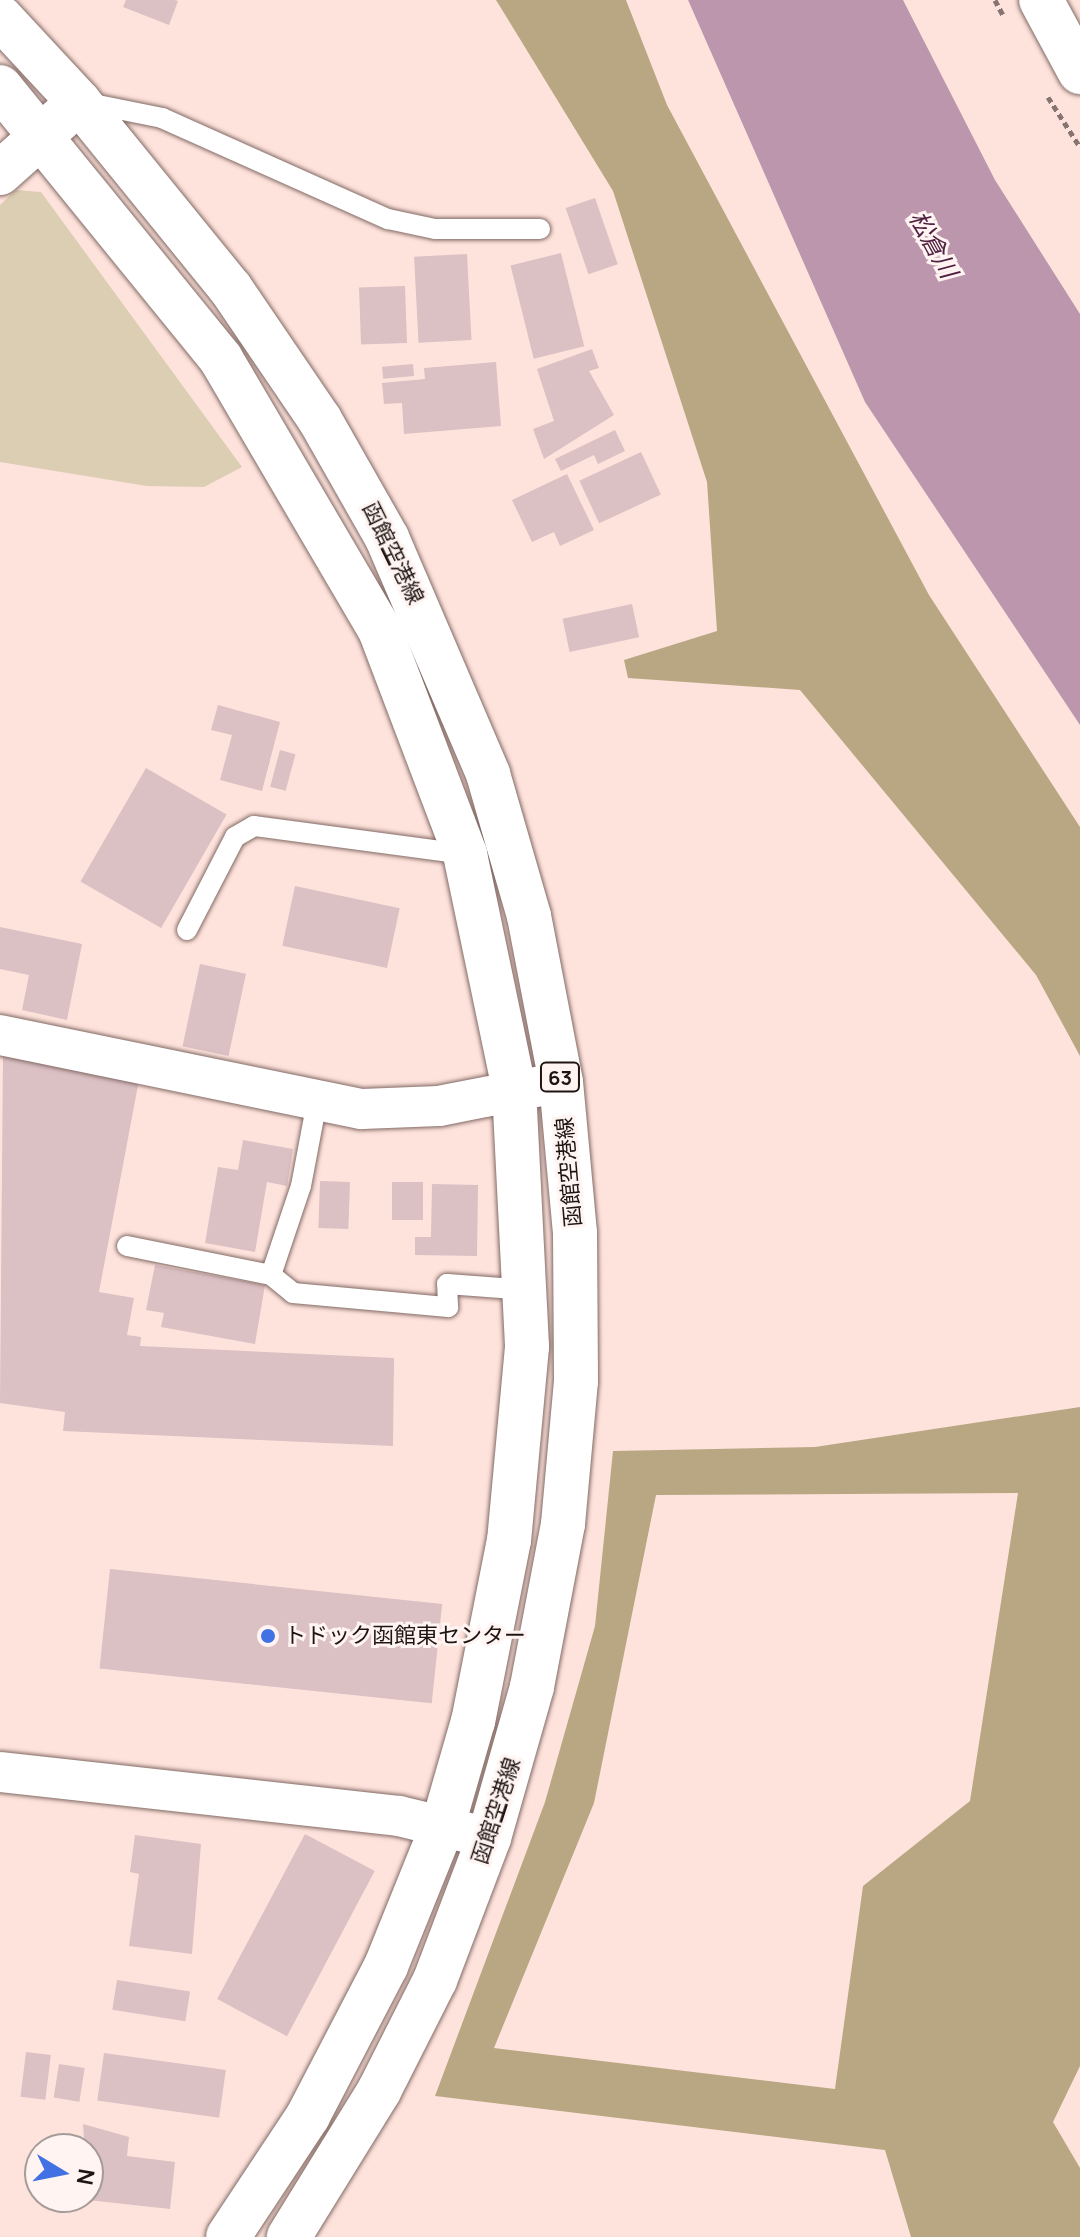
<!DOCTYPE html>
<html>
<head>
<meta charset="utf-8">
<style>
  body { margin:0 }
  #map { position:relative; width:1080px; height:2237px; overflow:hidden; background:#fee3dc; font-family:Manrope,"Noto Sans JP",sans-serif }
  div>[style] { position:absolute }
  .green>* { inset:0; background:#dbceb2 }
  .forest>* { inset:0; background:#b9a783 }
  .water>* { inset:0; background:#bc96ad }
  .building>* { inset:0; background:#dbc0c4; transform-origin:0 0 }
  .path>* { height:5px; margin-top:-2.5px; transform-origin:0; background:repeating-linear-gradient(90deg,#85746f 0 6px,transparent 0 10px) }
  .roads { filter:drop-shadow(0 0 2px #826a65) drop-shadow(0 0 2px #826a65) }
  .lane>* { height:20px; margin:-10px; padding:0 10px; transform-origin:10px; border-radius:10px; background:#fff }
  .street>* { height:40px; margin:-20px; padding:0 20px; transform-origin:20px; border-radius:20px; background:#fff }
  .secondary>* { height:44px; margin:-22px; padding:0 22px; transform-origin:22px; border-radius:22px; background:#fff }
  .primary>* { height:44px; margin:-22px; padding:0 22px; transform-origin:22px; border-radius:22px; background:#fff }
  .dots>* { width:22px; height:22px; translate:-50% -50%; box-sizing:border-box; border:4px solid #fff4f1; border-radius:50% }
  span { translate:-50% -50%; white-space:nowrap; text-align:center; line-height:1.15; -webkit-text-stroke:6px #fff4f1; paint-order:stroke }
  .shield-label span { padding:2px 6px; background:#fff4f1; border:2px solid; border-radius:6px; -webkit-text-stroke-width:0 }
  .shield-label { font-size:20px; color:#1e1513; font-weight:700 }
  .street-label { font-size:22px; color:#1e1513 }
  .poi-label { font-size:22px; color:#1e1513 }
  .left { translate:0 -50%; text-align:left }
  .water-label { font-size:24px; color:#502041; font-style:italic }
  .north { position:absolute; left:24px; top:2133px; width:80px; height:80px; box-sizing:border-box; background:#fff4f1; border:2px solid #a59b98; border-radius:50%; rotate:100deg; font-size:22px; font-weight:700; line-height:32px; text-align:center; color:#1e1513 }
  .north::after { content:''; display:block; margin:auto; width:28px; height:36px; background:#4171e2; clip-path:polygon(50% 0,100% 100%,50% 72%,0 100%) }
</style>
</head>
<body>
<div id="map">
  <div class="green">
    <div style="clip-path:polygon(16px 190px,41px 192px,242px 467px,204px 487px,147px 486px,0 462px,0 205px)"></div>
  </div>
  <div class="forest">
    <div style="clip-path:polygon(496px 0,626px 0,667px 105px,929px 595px,1080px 827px,1080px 1056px,1036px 975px,800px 690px,628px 678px,624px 660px,717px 631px,707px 482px,613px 191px)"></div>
    <div style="clip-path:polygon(evenodd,1080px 1407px,1080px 2066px,1053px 2122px,1080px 2168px,1080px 2237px,911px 2237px,885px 2150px,435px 2096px,545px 1802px,595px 1626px,613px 1451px,815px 1447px,1080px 1407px,1018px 1493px,970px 1801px,863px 1886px,835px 2089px,494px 2048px,594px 1803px,656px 1495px,1018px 1493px)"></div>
  </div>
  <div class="water">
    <div style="clip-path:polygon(688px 0,903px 0,995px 180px,1080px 314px,1080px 725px,865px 402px)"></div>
  </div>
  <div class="building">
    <div style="clip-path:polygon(126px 0,175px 0,178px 1px,169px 25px,123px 7px)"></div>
    <div style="left:595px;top:198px;width:70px;height:31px;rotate:71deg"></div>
    <div style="left:561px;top:253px;width:96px;height:52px;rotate:76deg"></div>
    <div style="left:467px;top:254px;width:86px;height:53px;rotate:87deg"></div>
    <div style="left:405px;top:286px;width:57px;height:46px;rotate:88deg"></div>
    <div style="clip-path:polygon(592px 349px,599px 368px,589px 371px,614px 415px,544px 459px,533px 429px,554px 421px,537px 369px)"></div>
    <div style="clip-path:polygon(496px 362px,501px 426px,404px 434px,402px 403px,384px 404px,382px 383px,425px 379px,424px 368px)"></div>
    <div style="left:413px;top:364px;width:12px;height:31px;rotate:85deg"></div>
    <div style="clip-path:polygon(615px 430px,625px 451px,598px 464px,594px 455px,561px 471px,555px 459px)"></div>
    <div style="left:641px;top:452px;width:47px;height:68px;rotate:65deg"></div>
    <div style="clip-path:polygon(567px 474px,594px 530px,560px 546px,554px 532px,532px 542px,512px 500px)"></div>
    <div style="left:632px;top:604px;width:34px;height:71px;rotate:78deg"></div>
    <div style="clip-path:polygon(218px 705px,280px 722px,262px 791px,220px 780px,232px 735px,211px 730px)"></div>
    <div style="left:280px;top:750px;width:16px;height:38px;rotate:15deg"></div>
    <div style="left:146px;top:768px;width:93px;height:131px;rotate:30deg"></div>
    <div style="left:295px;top:886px;width:107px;height:61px;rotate:12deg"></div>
    <div style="clip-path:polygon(0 927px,82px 944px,67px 1020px,22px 1010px,29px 975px,0 969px)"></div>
    <div style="left:200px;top:964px;width:47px;height:84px;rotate:12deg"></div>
    <div style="clip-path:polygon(3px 1055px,139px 1080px,99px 1292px,134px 1298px,127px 1335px,141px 1337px,140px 1346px,394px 1358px,393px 1446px,63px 1431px,65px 1412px,0 1403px)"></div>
    <div style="clip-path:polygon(243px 1140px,293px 1149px,287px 1186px,267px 1182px,255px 1252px,205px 1243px,218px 1167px,238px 1170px)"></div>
    <div style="left:320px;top:1181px;width:30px;height:47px;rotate:2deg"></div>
    <div style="left:392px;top:1182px;width:31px;height:38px"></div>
    <div style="clip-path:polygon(432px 1184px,478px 1185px,477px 1256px,415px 1255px,415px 1237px,431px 1237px)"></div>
    <div style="clip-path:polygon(155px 1265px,265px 1285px,255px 1344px,161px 1327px,164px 1313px,146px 1310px)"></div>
    <div style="left:110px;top:1569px;width:334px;height:100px;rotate:6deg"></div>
    <div style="left:305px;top:1834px;width:79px;height:187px;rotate:28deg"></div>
    <div style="clip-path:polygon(135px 1835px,201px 1844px,192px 1954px,129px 1946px,139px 1874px,130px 1872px)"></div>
    <div style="left:117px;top:1980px;width:74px;height:30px;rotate:9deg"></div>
    <div style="left:26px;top:2052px;width:25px;height:45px;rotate:7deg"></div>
    <div style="left:104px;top:2053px;width:123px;height:48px;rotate:8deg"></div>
    <div style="left:59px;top:2064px;width:26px;height:34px;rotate:9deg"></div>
    <div style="clip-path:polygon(83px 2124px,129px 2137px,127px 2156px,175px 2162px,170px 2209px,88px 2200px)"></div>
  </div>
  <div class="path">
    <div style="left:995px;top:0;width:17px;rotate:62deg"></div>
    <div style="left:1048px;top:97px;width:59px;rotate:57.4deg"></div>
  </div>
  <div class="roads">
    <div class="lane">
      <div style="left:83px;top:102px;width:81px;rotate:11.4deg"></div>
      <div style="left:162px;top:118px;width:248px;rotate:24.1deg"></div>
      <div style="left:388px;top:219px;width:48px;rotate:12deg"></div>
      <div style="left:435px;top:229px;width:105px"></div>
      <div style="left:187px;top:930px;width:105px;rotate:-62.7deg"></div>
      <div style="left:235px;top:837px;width:22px;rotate:-30deg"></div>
      <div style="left:254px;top:826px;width:212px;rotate:7.6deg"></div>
      <div style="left:127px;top:1246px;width:147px;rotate:11.4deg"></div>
      <div style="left:271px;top:1275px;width:94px;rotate:-71.4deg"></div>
      <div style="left:301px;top:1186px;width:92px;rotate:-79.3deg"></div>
      <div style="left:271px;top:1275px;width:28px;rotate:39deg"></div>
      <div style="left:293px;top:1293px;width:156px;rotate:5.2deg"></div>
      <div style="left:448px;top:1307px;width:23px;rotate:-92deg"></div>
      <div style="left:447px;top:1284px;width:81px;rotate:4.2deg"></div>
    </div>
    <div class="street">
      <div style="left:0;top:1035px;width:369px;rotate:11.6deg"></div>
      <div style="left:362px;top:1109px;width:77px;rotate:-2.2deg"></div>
      <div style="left:439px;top:1106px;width:124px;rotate:-11.1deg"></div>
      <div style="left:0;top:1772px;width:401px;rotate:6.3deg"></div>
      <div style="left:399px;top:1816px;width:93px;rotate:13.7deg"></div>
    </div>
    <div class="secondary">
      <div style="left:1041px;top:0;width:82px;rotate:61.6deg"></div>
      <div style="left:0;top:173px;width:106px;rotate:-41.9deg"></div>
    </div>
    <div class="primary">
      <div style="left:0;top:17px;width:116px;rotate:47.1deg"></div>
      <div style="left:79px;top:102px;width:241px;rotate:50.9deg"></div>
      <div style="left:231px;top:289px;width:158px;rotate:55.8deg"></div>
      <div style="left:320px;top:420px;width:136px;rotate:60.4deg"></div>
      <div style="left:387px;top:538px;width:257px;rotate:66.8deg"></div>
      <div style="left:488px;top:774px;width:148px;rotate:73.9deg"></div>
      <div style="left:529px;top:916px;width:169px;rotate:79.1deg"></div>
      <div style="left:561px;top:1082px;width:152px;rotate:84.7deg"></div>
      <div style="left:575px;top:1233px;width:148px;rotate:89.6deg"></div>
      <div style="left:576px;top:1381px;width:144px;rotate:95.2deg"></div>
      <div style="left:563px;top:1524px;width:166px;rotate:100.8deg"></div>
      <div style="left:532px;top:1687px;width:157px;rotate:105.9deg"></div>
      <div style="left:489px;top:1838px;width:152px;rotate:110.8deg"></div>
      <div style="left:435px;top:1980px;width:124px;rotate:116.8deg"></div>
      <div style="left:379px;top:2091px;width:172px;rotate:121.7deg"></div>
      <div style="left:0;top:87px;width:350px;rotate:50.9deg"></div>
      <div style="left:221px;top:359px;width:314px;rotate:59.6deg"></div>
      <div style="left:380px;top:630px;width:240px;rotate:69.2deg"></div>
      <div style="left:465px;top:854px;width:240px;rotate:78.2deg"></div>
      <div style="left:514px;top:1089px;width:258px;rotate:87.1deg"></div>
      <div style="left:527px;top:1347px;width:194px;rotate:95.3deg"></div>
      <div style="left:509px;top:1540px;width:185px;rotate:101.2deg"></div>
      <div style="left:473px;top:1721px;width:108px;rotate:106.1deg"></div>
      <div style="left:443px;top:1825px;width:152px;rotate:112deg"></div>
      <div style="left:386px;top:1966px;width:169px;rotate:117.5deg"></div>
      <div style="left:308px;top:2116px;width:145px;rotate:123.5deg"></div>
    </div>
  </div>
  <div class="dots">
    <div style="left:268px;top:1636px;background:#4171e2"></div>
  </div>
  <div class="shield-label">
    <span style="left:560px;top:1077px">63</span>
  </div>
  <div class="street-label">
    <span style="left:393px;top:553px;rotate:64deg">函館空港線</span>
    <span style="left:569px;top:1172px;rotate:-95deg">函館空港線</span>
    <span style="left:496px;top:1811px;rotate:-72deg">函館空港線</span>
  </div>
  <div class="poi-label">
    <span class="left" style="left:284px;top:1636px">トドック函館東センター</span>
  </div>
  <div class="water-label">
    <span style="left:934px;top:244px;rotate:61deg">松倉川</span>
  </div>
  <div class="north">N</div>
</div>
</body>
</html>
